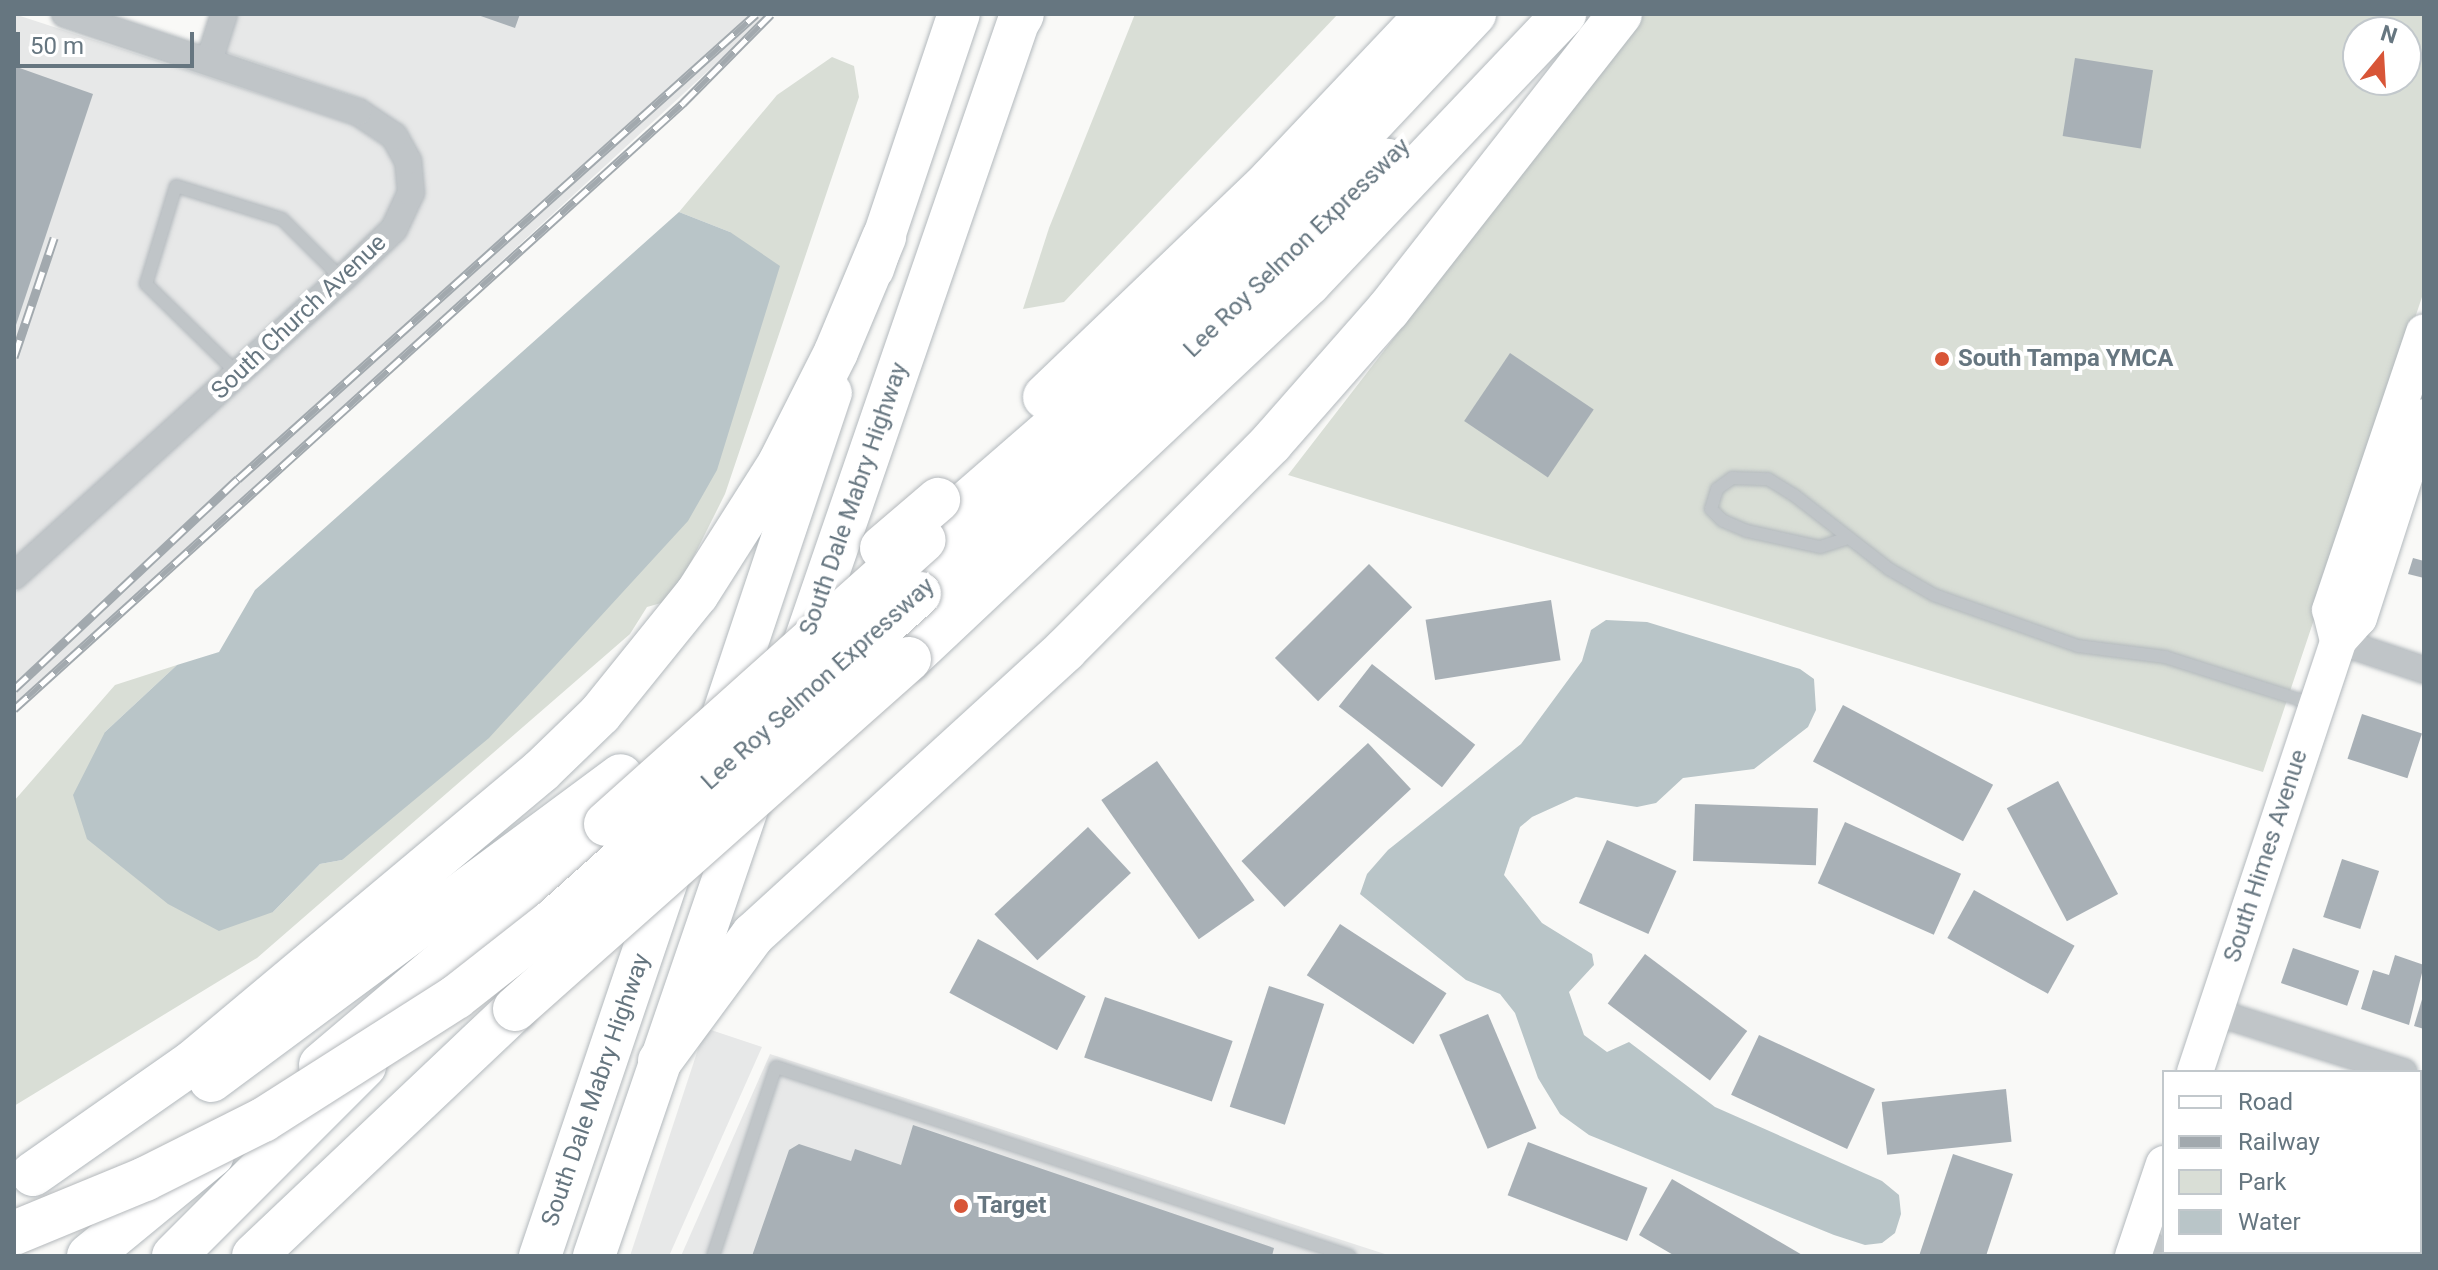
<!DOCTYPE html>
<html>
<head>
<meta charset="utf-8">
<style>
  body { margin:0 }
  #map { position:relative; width:2438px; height:1270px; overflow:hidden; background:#f9f9f7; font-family:Roboto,sans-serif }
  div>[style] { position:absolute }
  .built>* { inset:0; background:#e7e8e8 }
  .green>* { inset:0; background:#d9ded6 }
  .water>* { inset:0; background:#b9c5c8 }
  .building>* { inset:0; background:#a8b0b6; transform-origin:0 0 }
  .roads { filter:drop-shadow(0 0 2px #b3b9bd) drop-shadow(0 0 2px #b3b9bd) }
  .lane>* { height:12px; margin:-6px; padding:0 6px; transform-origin:6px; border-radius:6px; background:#c0c5c8 }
  .street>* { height:26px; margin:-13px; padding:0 13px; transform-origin:13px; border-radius:13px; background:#c0c5c8 }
  .secondary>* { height:36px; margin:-18px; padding:0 18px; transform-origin:18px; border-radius:18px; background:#fff }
  .primary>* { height:42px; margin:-21px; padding:0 21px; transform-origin:21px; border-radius:21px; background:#fff }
  .highway>* { height:44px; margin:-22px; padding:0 22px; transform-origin:22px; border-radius:22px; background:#fff }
  .rail>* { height:9px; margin-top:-4.5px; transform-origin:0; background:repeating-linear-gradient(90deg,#fff 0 18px,#a2a9ae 0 36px); box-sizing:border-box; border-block:2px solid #a2a9ae }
  .bridges { filter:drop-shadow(0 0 2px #b4b8bb) drop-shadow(0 0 2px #b4b8bb) }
  .highway-bridge>* { height:44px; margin:-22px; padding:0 22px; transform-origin:22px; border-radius:22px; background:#fff }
  .dots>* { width:22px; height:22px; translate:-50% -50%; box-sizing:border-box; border:4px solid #fff; border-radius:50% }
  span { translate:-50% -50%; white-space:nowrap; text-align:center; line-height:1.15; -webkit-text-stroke:8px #fff; paint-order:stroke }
  .street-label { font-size:24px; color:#667680 }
  .poi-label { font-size:24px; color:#667680; font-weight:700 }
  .left { translate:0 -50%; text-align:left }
  .frame { position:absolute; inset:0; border:16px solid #667680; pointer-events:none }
  .legend { position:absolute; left:2162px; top:1070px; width:260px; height:184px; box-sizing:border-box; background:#fff; border:2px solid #c2c8cc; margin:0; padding:10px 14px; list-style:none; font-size:24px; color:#667680 }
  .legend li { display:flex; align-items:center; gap:16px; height:40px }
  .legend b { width:40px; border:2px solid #c2c8cc }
  .north { position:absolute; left:2342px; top:16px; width:80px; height:80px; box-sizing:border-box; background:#fff; border:2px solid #c2c8cc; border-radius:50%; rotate:18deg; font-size:22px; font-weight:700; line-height:32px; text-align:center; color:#667680 }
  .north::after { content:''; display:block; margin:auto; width:28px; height:36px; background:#d85537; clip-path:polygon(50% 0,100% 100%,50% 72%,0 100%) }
  .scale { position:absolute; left:16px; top:32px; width:178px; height:36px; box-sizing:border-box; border:4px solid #667680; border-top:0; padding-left:10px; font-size:24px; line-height:28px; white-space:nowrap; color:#667680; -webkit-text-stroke:6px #fff; paint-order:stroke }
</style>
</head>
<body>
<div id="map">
  <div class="built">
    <div style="clip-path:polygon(14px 14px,352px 124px,385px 146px,396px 166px,398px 192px,384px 221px,335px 269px,14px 559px)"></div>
    <div style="clip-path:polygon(237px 14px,770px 14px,14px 710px,14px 593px,402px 239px,420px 158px,405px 128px,362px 99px,225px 52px)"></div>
    <div style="clip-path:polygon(705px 1028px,762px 1047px,669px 1256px,630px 1256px)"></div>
    <div style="clip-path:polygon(770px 1054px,1391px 1256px,681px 1256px)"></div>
  </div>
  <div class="green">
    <div style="clip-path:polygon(1135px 14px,1338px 14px,1064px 302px,1023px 309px,1049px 228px)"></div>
    <div style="clip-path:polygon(evenodd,1644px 14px,2424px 14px,2424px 291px,2263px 772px,1288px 475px,1644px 14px,2358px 32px,2406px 32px,2406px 80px,2358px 80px,2358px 32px)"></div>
    <div style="clip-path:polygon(832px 57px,854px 66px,859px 97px,725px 494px,672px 600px,647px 607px,630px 634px,257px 958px,14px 1106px,14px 801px,115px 685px,177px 665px,105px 732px,273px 912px,320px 864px,342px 860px,730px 232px,679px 212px,777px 95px)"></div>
  </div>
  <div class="water">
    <div style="clip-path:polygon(679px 212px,730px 232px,780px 266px,717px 470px,688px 521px,489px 738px,342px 860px,320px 864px,273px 912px,219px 931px,168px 904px,87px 839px,73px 795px,105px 732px,177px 665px,219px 652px,255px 590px)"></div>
    <div style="clip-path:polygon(1606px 620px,1647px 622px,1800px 669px,1814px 679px,1816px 710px,1808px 727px,1754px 769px,1683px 778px,1656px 803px,1637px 807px,1576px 797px,1532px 817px,1520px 827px,1504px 875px,1542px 923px,1592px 954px,1594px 965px,1569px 992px,1584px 1035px,1607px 1052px,1629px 1042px,1715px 1107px,1882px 1181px,1899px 1195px,1901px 1214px,1895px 1233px,1882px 1243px,1865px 1245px,1834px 1235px,1589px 1135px,1560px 1114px,1538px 1078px,1515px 1013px,1500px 994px,1466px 980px,1360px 894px,1367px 874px,1388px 850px,1521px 744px,1582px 661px,1591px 630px)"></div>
  </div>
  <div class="building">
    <div style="clip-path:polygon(475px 14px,520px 14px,515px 28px)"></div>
    <div style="left:2075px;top:58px;width:79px;height:79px;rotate:9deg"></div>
    <div style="clip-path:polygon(14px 66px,93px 94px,15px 328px,14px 328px)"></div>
    <div style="left:1510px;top:353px;width:101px;height:82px;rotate:34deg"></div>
    <div style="clip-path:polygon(2413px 558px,2424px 561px,2424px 578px,2408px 574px)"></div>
    <div style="left:1369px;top:564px;width:61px;height:133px;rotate:45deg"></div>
    <div style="left:1551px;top:600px;width:61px;height:127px;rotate:81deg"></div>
    <div style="left:1372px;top:664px;width:131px;height:54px;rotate:38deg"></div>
    <div style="left:1843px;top:705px;width:170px;height:64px;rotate:28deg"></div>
    <div style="left:2362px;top:714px;width:63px;height:47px;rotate:18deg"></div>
    <div style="left:1368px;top:743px;width:63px;height:173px;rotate:47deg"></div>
    <div style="left:1157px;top:761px;width:170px;height:68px;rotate:55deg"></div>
    <div style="left:2058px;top:781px;width:128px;height:58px;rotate:62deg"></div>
    <div style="left:1695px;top:804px;width:123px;height:57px;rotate:2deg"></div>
    <div style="left:1845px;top:822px;width:127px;height:67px;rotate:24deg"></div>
    <div style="left:1088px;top:827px;width:63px;height:128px;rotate:47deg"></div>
    <div style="left:1607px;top:840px;width:76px;height:69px;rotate:24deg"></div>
    <div style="left:2342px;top:859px;width:39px;height:61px;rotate:18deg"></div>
    <div style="left:1974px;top:890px;width:115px;height:55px;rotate:29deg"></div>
    <div style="left:1340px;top:924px;width:127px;height:61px;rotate:33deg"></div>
    <div style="left:978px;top:939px;width:122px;height:61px;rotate:28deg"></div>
    <div style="left:2293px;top:948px;width:70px;height:37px;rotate:19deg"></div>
    <div style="left:1645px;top:954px;width:128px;height:62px;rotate:37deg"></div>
    <div style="clip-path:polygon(2395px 955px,2424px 965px,2409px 1025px,2361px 1009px,2373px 970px,2389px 975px)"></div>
    <div style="left:1269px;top:986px;width:58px;height:127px;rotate:18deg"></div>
    <div style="clip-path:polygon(2423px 996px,2424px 996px,2424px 1029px,2414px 1026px)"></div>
    <div style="left:1105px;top:997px;width:135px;height:64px;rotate:19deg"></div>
    <div style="left:1488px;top:1014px;width:124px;height:53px;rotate:67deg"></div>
    <div style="left:1759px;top:1035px;width:128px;height:66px;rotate:25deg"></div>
    <div style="left:2006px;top:1089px;width:53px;height:125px;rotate:84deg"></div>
    <div style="clip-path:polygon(913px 1125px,1274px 1248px,1272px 1256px,752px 1256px,789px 1150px,799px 1144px,851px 1161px,855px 1149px,901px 1165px)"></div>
    <div style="left:2420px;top:1129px;width:4px;height:51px;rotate:14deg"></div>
    <div style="left:1528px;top:1142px;width:128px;height:57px;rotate:21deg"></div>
    <div style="clip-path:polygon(1953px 1154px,2013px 1174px,1986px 1256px,1919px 1256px)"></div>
    <div style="clip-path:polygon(1672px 1179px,1804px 1256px,1675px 1256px,1639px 1235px)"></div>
    <div style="clip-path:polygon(2361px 1252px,2405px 1252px,2360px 1256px)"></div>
  </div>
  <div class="roads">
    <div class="lane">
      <div style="left:238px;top:374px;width:129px;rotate:-135.6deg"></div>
      <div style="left:146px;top:284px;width:102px;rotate:-73deg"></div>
      <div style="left:176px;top:186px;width:111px;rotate:17.3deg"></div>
      <div style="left:282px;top:219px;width:85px;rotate:45deg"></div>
      <div style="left:1848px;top:538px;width:29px;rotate:162deg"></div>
      <div style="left:1820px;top:547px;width:75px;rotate:-167.6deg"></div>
      <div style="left:1747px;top:531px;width:26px;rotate:-157deg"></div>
      <div style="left:1723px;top:521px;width:17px;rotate:-135deg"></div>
      <div style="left:1711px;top:509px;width:21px;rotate:-73deg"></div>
      <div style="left:1717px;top:489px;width:19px;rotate:-36deg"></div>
      <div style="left:1732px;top:478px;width:36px;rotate:2deg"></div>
      <div style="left:1768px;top:479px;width:31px;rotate:32deg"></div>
      <div style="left:1794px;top:495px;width:120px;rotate:37.9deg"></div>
      <div style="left:1889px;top:569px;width:52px;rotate:30deg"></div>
      <div style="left:1934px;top:595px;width:153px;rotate:19.5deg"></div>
      <div style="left:2078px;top:646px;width:88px;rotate:7.2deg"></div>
      <div style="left:2165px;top:657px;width:155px;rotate:17.6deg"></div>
      <div style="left:713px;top:1256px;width:199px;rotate:-71.6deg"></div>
      <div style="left:776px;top:1067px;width:604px;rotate:18.23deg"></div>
    </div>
    <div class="street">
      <div style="left:209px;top:61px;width:49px;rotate:-72.3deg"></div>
      <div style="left:14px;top:576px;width:442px;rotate:-42.2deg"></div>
      <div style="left:342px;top:279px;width:72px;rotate:-43.9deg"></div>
      <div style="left:394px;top:229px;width:40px;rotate:-65deg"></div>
      <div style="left:411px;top:193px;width:32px;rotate:-95deg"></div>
      <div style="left:408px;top:161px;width:29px;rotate:-119deg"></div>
      <div style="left:394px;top:136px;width:43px;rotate:-146.3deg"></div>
      <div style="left:358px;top:112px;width:309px;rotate:-161.5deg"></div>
      <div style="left:2338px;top:641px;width:91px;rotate:18.6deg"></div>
      <div style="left:2215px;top:1012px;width:198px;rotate:17.6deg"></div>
      <div style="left:2138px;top:1243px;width:27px;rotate:17deg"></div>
    </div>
    <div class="secondary">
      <div style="left:2338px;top:641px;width:32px;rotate:-104deg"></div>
      <div style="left:2330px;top:610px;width:293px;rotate:-71.3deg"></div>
      <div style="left:2195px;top:1072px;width:454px;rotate:-71.6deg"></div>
      <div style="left:2338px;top:641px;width:31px;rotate:-48deg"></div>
      <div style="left:2359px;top:618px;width:211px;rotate:-72.1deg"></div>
      <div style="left:2133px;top:1256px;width:97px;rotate:-71.4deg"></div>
    </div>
    <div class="primary">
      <div style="left:873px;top:269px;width:269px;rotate:-71.4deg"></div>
      <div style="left:798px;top:661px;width:684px;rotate:-70.98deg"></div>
      <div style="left:716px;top:736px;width:362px;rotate:-71.5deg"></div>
      <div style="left:540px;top:1256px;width:419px;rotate:-71.3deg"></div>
      <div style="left:594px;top:1256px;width:495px;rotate:-71.1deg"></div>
    </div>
    <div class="highway">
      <div style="left:1020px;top:18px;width:4px;rotate:-63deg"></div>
      <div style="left:1045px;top:397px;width:313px;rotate:-43.8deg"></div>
      <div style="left:1271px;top:180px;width:228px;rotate:-46.6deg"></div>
      <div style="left:924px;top:540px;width:271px;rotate:-41deg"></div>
      <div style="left:1129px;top:362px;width:301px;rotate:-44.3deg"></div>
      <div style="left:1344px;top:152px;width:190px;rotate:-46.7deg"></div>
      <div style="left:919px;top:594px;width:262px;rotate:-41.3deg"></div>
      <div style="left:1116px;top:421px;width:376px;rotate:-43.8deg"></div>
      <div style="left:909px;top:659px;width:549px;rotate:-43.23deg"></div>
      <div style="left:1309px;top:283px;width:371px;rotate:-46.5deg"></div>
      <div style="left:660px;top:1061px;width:157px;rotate:-53.6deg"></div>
      <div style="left:753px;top:935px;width:423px;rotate:-42.4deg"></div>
      <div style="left:1065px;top:650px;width:292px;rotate:-45.1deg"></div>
      <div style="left:1271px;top:443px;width:177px;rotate:-48.7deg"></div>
      <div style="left:1388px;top:310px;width:376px;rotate:-51.9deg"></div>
      <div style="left:321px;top:1065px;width:373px;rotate:-40.2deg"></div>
      <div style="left:211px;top:1080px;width:510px;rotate:-36.56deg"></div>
      <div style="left:33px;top:1174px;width:195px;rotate:-35deg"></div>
      <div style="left:193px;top:1062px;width:454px;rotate:-39.9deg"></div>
      <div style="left:541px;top:771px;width:82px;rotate:-44deg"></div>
      <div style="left:600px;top:714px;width:154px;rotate:-51.1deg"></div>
      <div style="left:697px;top:594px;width:155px;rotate:-57.6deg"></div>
      <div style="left:780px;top:463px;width:124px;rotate:-63.2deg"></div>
      <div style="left:836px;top:352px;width:125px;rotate:-67.3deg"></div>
      <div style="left:89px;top:1256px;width:159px;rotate:-39.4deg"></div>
      <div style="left:174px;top:1256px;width:269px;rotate:-45deg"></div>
      <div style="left:254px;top:1256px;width:359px;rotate:-43.4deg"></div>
    </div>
  </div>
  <div class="rail">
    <div style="left:14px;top:357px;width:126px;rotate:-71.4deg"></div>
    <div style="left:14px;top:689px;width:307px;rotate:-43.2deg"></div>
    <div style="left:238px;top:479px;width:696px;rotate:-41.91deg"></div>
    <div style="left:14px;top:709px;width:903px;rotate:-42.17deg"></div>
    <div style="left:683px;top:103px;width:125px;rotate:-45.3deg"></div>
  </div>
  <div class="bridges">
    <div class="highway-bridge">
      <div style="left:882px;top:548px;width:74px;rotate:-40.6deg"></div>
      <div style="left:606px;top:824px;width:426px;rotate:-41.8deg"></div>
      <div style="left:515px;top:1009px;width:527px;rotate:-41.62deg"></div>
      <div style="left:14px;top:1233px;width:142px;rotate:-22.4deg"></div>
      <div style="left:145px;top:1179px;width:132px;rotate:-26.6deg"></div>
      <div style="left:263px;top:1120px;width:229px;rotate:-32.5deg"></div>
      <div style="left:456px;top:997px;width:123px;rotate:-38.1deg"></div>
      <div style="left:553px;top:921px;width:491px;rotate:-41.8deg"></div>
    </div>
  </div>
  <div class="dots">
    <div style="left:1942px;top:359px;background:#d85537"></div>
    <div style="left:961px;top:1206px;background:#d85537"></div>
  </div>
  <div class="street-label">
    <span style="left:1297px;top:248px;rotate:-44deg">Lee Roy Selmon Expressway</span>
    <span style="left:299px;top:317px;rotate:-43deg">South Church Avenue</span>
    <span style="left:854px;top:499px;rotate:-71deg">South Dale Mabry Highway</span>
    <span style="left:818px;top:684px;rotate:-42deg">Lee Roy Selmon Expressway</span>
    <span style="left:2266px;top:856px;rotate:-72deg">South Himes Avenue</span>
    <span style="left:596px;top:1090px;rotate:-71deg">South Dale Mabry Highway</span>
  </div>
  <div class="poi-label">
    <span class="left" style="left:1958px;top:359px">South Tampa YMCA</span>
    <span class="left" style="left:977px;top:1206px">Target</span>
  </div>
  <div class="frame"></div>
  <ul class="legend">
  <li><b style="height:10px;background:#fff"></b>Road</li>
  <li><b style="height:10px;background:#a2a9ae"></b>Railway</li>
  <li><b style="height:22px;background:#d9ded6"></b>Park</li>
  <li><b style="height:22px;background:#b9c5c8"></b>Water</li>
  </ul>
  <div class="north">N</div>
  <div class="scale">50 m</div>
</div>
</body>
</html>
